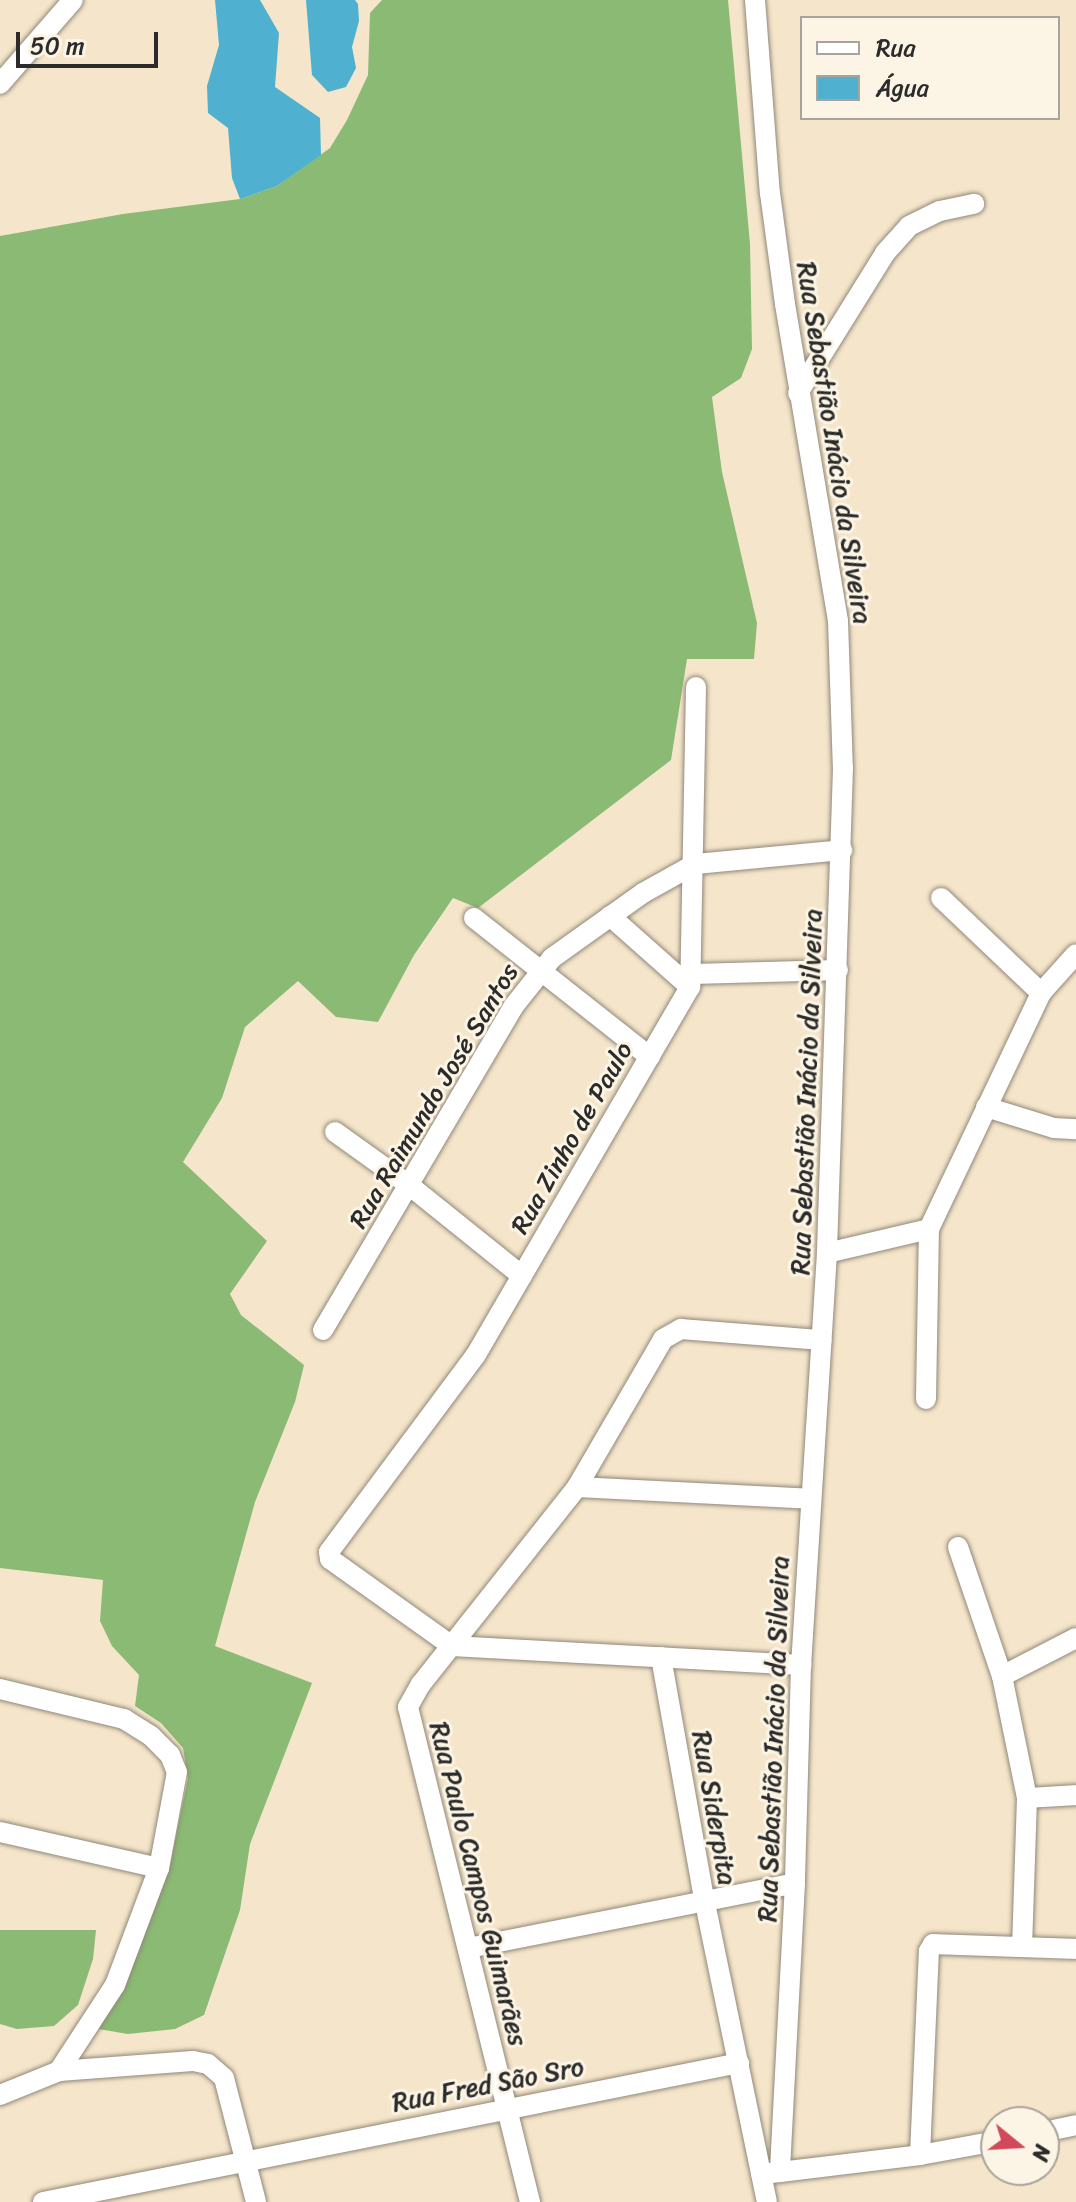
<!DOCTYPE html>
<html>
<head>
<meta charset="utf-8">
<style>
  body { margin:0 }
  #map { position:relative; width:1076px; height:2202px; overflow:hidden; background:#f5e5ca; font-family:Sriracha,sans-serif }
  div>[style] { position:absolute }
  .forest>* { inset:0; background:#8aba73 }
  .water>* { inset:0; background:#50b0cf }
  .roads { filter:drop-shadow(0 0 2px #90887a) drop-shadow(0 0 2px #90887a) }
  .street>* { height:20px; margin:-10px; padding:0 10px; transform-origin:10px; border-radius:10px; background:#fff }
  span { translate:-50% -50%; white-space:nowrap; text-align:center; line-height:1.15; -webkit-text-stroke:6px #fcf5e5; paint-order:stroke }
  .street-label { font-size:26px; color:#2b2b2b }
  .legend { position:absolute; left:800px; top:16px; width:260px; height:104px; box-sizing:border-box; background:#fcf5e5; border:2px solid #a8a49b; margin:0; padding:10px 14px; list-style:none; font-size:24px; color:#2b2b2b }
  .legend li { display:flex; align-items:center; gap:16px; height:40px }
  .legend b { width:40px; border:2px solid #a8a49b }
  .north { position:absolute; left:980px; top:2106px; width:80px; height:80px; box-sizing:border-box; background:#fcf5e5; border:2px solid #a8a49b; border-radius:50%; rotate:108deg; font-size:22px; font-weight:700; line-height:32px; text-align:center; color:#2b2b2b }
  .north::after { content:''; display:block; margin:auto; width:28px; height:36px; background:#d1495b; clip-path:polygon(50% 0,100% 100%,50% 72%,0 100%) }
  .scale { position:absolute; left:16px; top:32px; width:142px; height:36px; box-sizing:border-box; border:4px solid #2b2b2b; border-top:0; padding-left:10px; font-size:24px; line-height:28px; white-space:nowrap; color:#2b2b2b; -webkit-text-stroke:6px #fcf5e5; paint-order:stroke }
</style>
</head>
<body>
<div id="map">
  <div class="forest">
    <div style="clip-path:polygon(382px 0,728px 0,750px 244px,752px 349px,741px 378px,712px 397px,722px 472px,757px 623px,754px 659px,687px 659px,671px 760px,478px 908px,453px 898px,414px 955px,378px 1022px,336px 1017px,298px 981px,245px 1027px,222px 1098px,183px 1162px,267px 1241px,230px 1294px,241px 1315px,304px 1365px,295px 1402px,255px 1502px,215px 1646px,312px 1683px,250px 1844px,240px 1910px,204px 2015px,175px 2029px,128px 2034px,98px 2029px,122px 1991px,170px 1865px,188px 1778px,183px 1748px,161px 1723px,135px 1706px,139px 1675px,112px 1646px,100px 1621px,103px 1580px,0 1568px,0 236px,123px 214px,240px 199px,277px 186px,330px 148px,347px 120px,368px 75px,370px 13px)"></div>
    <div style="clip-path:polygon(0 1930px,96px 1930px,93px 1959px,78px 2005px,54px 2026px,17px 2029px,0 2024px)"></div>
  </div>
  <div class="water">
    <div style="clip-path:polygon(215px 0,260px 0,279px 33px,275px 87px,320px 118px,321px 155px,277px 186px,240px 199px,232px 178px,228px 128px,208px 113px,207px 86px,219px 45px)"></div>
    <div style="clip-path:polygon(306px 0,355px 0,358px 4px,359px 21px,352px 47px,356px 68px,346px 87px,328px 92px,312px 75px)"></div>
  </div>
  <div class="roads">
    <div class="street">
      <div style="left:755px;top:0;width:194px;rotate:85.6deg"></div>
      <div style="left:770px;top:193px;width:112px;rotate:82.3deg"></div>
      <div style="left:785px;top:304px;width:321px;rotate:80.5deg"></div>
      <div style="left:838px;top:621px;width:147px;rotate:88.1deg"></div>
      <div style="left:843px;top:768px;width:485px;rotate:91.9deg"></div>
      <div style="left:827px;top:1253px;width:413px;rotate:93.6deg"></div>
      <div style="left:801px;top:1665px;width:218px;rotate:91.6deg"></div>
      <div style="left:795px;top:1883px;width:289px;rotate:93deg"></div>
      <div style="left:780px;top:2172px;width:19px;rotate:174deg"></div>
      <div style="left:0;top:84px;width:111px;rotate:-49deg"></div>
      <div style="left:798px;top:393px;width:165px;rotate:-58.1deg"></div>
      <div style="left:885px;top:253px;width:36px;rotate:-48deg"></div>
      <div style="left:909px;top:226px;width:34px;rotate:-26deg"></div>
      <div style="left:940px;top:211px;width:35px;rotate:-12deg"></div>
      <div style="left:696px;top:687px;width:300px;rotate:91.1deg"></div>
      <div style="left:690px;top:987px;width:427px;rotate:120.2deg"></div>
      <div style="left:475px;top:1356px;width:244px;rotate:126.7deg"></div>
      <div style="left:329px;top:1552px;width:7px;rotate:82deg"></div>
      <div style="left:330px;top:1559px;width:150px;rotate:35.5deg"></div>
      <div style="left:452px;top:1646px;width:350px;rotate:3.1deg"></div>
      <div style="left:941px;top:898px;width:138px;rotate:43.5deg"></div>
      <div style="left:610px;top:916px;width:107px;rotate:41.6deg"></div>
      <div style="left:474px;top:918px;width:224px;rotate:38.3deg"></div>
      <div style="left:693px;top:974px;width:145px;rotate:-1.6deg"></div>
      <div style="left:986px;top:1107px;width:71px;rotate:17.2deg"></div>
      <div style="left:1054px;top:1128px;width:22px;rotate:3deg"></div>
      <div style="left:335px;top:1132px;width:91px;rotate:35.6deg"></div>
      <div style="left:409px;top:1185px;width:145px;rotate:38.8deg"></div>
      <div style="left:827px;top:1253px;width:105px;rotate:-13.2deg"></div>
      <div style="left:929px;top:1229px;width:261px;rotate:-64.6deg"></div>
      <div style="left:1041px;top:993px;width:52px;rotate:-48.1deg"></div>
      <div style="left:323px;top:1330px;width:375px;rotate:-59.5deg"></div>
      <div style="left:513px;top:1007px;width:63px;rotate:-51.5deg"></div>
      <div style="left:552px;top:958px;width:112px;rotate:-35.5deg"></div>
      <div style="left:643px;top:893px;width:60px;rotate:-29.1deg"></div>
      <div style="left:695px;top:864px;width:148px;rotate:-5.4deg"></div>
      <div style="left:926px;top:1399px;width:170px;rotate:-89deg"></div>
      <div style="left:577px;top:1487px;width:233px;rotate:2.9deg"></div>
      <div style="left:958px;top:1547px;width:136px;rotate:71.2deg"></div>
      <div style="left:1002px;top:1676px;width:125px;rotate:78.4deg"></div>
      <div style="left:1027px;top:1798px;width:149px;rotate:91.9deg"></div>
      <div style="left:661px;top:1657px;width:250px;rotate:79.9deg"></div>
      <div style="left:705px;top:1903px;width:305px;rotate:78.3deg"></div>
      <div style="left:1002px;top:1676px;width:83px;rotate:-27.2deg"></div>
      <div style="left:0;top:1689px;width:128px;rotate:13.6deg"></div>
      <div style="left:124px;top:1719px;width:32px;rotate:32deg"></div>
      <div style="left:151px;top:1736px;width:27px;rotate:45deg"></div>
      <div style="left:170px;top:1755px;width:18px;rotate:68deg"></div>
      <div style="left:177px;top:1772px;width:98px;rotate:100.6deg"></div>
      <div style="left:159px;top:1868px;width:125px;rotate:110.6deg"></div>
      <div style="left:115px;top:1985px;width:103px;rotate:123.1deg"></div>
      <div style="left:1027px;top:1798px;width:49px;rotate:-3.5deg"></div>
      <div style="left:0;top:1832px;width:163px;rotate:12.8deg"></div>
      <div style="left:468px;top:1948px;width:333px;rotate:-11.2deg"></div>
      <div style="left:0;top:2095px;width:64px;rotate:-22.1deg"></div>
      <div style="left:59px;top:2071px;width:134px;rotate:-4.3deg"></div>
      <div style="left:193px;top:2061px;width:15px;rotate:11deg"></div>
      <div style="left:208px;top:2064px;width:21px;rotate:41deg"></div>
      <div style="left:224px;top:2078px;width:128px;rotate:75.5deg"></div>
      <div style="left:1044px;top:2132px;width:33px;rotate:-12deg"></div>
      <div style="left:920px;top:2155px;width:204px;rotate:-87.5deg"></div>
      <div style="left:929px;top:1951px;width:8px;rotate:-60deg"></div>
      <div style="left:933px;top:1944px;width:143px;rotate:2deg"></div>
      <div style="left:780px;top:2172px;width:141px;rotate:-6.9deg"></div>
      <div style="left:920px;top:2155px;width:77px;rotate:-10.4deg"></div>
      <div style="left:43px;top:2202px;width:710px;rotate:-11.29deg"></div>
      <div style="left:530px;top:2202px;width:510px;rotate:-103.85deg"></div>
      <div style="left:408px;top:1707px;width:26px;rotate:-61deg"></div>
      <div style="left:421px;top:1684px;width:251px;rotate:-51.6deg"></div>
      <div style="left:577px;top:1487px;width:171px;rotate:-59.8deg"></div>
      <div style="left:663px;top:1339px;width:21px;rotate:-29deg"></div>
      <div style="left:681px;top:1329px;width:141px;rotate:4.5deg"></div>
    </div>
  </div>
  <div class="street-label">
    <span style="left:834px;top:443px;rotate:81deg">Rua Sebastião Inácio da Silveira</span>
    <span style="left:807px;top:1092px;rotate:-88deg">Rua Sebastião Inácio da Silveira</span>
    <span style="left:434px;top:1096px;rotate:-59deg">Rua Raimundo José Santos</span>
    <span style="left:572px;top:1138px;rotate:-60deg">Rua Zinho de Paulo</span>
    <span style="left:774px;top:1739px;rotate:-88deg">Rua Sebastião Inácio da Silveira</span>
    <span style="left:714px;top:1808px;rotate:80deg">Rua Siderpita</span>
    <span style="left:478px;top:1884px;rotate:76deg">Rua Paulo Campos Guimarães</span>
    <span style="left:488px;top:2085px;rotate:-11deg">Rua Fred São Sro</span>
  </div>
  <ul class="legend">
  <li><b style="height:10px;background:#fff"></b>Rua</li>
  <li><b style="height:22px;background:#50b0cf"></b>Água</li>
  </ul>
  <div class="north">N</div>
  <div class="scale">50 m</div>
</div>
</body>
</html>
